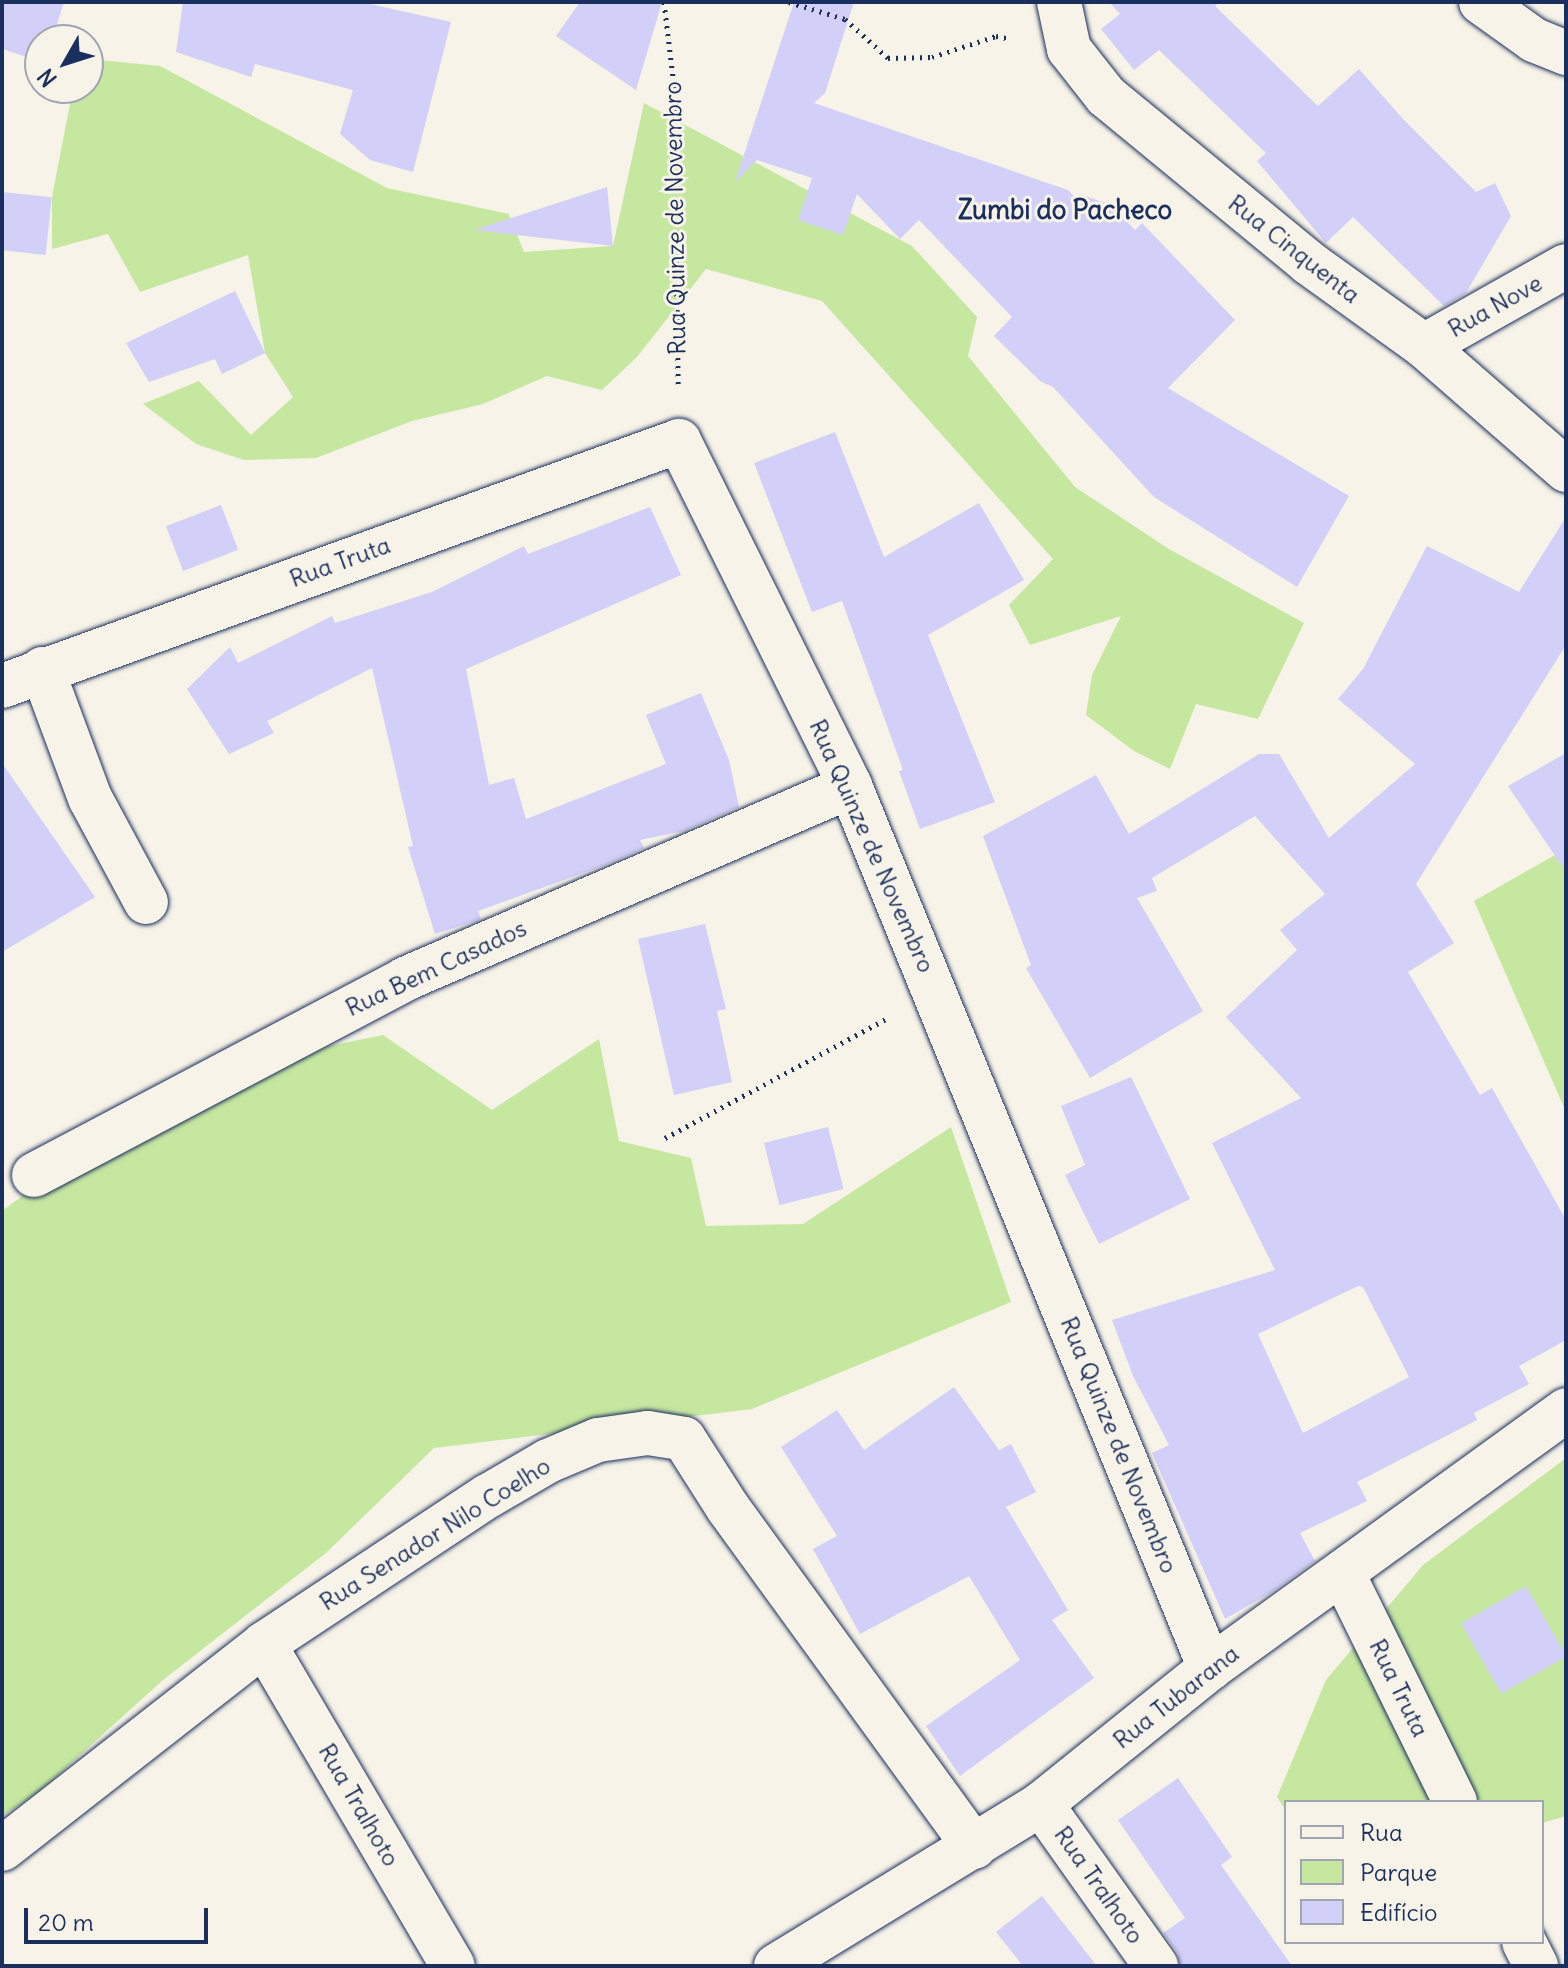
<!DOCTYPE html>
<html>
<head>
<meta charset="utf-8">
<style>
  body { margin:0 }
  #map { position:relative; width:1568px; height:1968px; overflow:hidden; background:#f7f3e8; font-family:Delius,sans-serif }
  div>[style] { position:absolute }
  .green>* { inset:0; background:#c6e7a0 }
  .building>* { inset:0; background:#d2cff8; transform-origin:0 0 }
  .path>* { height:5px; margin-top:-2.5px; transform-origin:0; background:repeating-linear-gradient(90deg,#1b2f5e 0 2px,transparent 0 8px) }
  .roads { filter:drop-shadow(0 0 2px #1b2f5e) drop-shadow(0 0 2px #1b2f5e) }
  .minor>* { height:44px; margin:-22px; padding:0 22px; transform-origin:22px; border-radius:22px; background:#f7f3e8 }
  span { translate:-50% -50%; white-space:nowrap; text-align:center; line-height:1.15; -webkit-text-stroke:6px #f7f3e8; paint-order:stroke }
  .street-label { font-size:24px; color:#1b2f5e }
  .neighbourhood-label { font-size:26px; color:#1b2f5e; font-weight:700 }
  .frame { position:absolute; inset:0; border:4px solid #1b2f5e; pointer-events:none }
  .legend { position:absolute; left:1284px; top:1800px; width:260px; height:144px; box-sizing:border-box; background:#f7f3e8; border:2px solid #9fa5b1; margin:0; padding:10px 14px; list-style:none; font-size:24px; color:#1b2f5e }
  .legend li { display:flex; align-items:center; gap:16px; height:40px }
  .legend b { width:40px; border:2px solid #9fa5b1 }
  .north { position:absolute; left:24px; top:24px; width:80px; height:80px; box-sizing:border-box; background:#f7f3e8; border:2px solid #9fa5b1; border-radius:50%; rotate:231deg; font-size:22px; font-weight:700; line-height:32px; text-align:center; color:#1b2f5e }
  .north::after { content:''; display:block; margin:auto; width:28px; height:36px; background:#1b2f5e; clip-path:polygon(50% 0,100% 100%,50% 72%,0 100%) }
  .scale { position:absolute; left:24px; top:1908px; width:184px; height:36px; box-sizing:border-box; border:4px solid #1b2f5e; border-top:0; padding-left:10px; font-size:24px; line-height:28px; white-space:nowrap; color:#1b2f5e; -webkit-text-stroke:6px #f7f3e8; paint-order:stroke }
</style>
</head>
<body>
<div id="map">
  <div class="green">
    <div style="clip-path:polygon(88px 59px,160px 66px,387px 188px,509px 214px,524px 252px,613px 246px,644px 103px,912px 246px,977px 317px,968px 356px,1075px 487px,1169px 549px,1304px 623px,1258px 719px,1196px 704px,1170px 769px,1134px 751px,1086px 715px,1092px 675px,1121px 616px,1030px 645px,1009px 605px,1053px 559px,822px 301px,706px 269px,637px 357px,602px 390px,547px 376px,483px 404px,412px 421px,316px 458px,244px 460px,196px 444px,143px 404px,199px 381px,251px 435px,293px 397px,265px 353px,248px 255px,140px 292px,108px 234px,52px 249px,52px 197px,73px 88px,88px 88px)"></div>
    <div style="clip-path:polygon(1555px 855px,1566px 872px,1566px 1112px,1474px 901px)"></div>
    <div style="clip-path:polygon(383px 1035px,492px 1110px,599px 1039px,619px 1141px,691px 1158px,706px 1226px,803px 1224px,951px 1127px,1011px 1302px,752px 1409px,434px 1448px,326px 1553px,163px 1680px,38px 1793px,2px 1816px,2px 1211px,187px 1075px)"></div>
    <div style="clip-path:polygon(1566px 1458px,1566px 1816px,1542px 1823px,1542px 1802px,1286px 1802px,1286px 1811px,1277px 1797px,1326px 1680px,1423px 1565px)"></div>
  </div>
  <div class="building">
    <div style="clip-path:polygon(2px 2px,64px 2px,52px 40px,40px 40px,40px 61px,2px 49px)"></div>
    <div style="clip-path:polygon(183px 2px,361px 2px,451px 22px,413px 172px,370px 160px,340px 134px,353px 90px,255px 64px,251px 77px,176px 52px)"></div>
    <div style="clip-path:polygon(580px 2px,662px 2px,636px 90px,556px 36px)"></div>
    <div style="clip-path:polygon(794px 2px,854px 2px,825px 93px,814px 103px,1068px 190px,1076px 198px,1080px 194px,1111px 205px,1135px 230px,1142px 223px,1235px 320px,1168px 388px,1349px 496px,1297px 587px,1154px 497px,1053px 387px,1040px 381px,994px 336px,1012px 317px,919px 220px,900px 239px,857px 194px,843px 235px,798px 220px,812px 178px,757px 160px,735px 182px)"></div>
    <div style="clip-path:polygon(1109px 2px,1220px 2px,1215px 6px,1318px 106px,1359px 69px,1403px 119px,1476px 192px,1495px 183px,1511px 216px,1466px 293px,1444px 306px,1353px 217px,1326px 243px,1257px 161px,1266px 153px,1159px 50px,1134px 70px,1101px 29px,1120px 14px)"></div>
    <div style="clip-path:polygon(607px 187px,613px 246px,474px 230px)"></div>
    <div style="left:2px;top:192px;width:50px;height:58px;rotate:6deg"></div>
    <div style="clip-path:polygon(235px 291px,265px 353px,222px 374px,215px 359px,149px 382px,126px 343px)"></div>
    <div style="clip-path:polygon(835px 432px,884px 557px,979px 503px,1024px 580px,928px 635px,995px 802px,920px 829px,899px 771px,903px 770px,842px 601px,812px 612px,754px 463px)"></div>
    <div style="left:221px;top:505px;width:48px;height:59px;rotate:69deg"></div>
    <div style="clip-path:polygon(650px 507px,681px 575px,466px 669px,489px 785px,514px 778px,526px 819px,666px 764px,646px 715px,701px 693px,729px 760px,739px 807px,684px 831px,640px 840px,644px 848px,605px 865px,478px 911px,481px 919px,476px 921px,435px 934px,408px 847px,413px 846px,372px 668px,267px 721px,274px 733px,229px 754px,187px 689px,230px 647px,238px 663px,332px 616px,335px 623px,432px 592px,524px 546px,528px 554px)"></div>
    <div style="clip-path:polygon(evenodd,1566px 517px,1566px 645px,1416px 884px,1454px 943px,1408px 972px,1480px 1095px,1492px 1088px,1566px 1220px,1566px 1340px,1519px 1366px,1529px 1384px,1474px 1413px,1477px 1420px,1357px 1482px,1367px 1501px,1300px 1533px,1315px 1561px,1272px 1592px,1225px 1619px,1152px 1453px,1169px 1445px,1133px 1376px,1112px 1320px,1275px 1270px,1212px 1143px,1301px 1098px,1226px 1017px,1297px 950px,1280px 930px,1325px 894px,1255px 816px,1152px 878px,1157px 891px,1137px 898px,1203px 1011px,1090px 1078px,1026px 968px,1031px 965px,983px 836px,1096px 775px,1129px 834px,1259px 754px,1279px 754px,1329px 838px,1415px 764px,1338px 699px,1363px 669px,1427px 546px,1519px 592px,1566px 517px,1358px 1286px,1363px 1287px,1409px 1377px,1303px 1433px,1258px 1334px,1358px 1286px)"></div>
    <div style="clip-path:polygon(1566px 753px,1566px 872px,1508px 786px)"></div>
    <div style="clip-path:polygon(2px 763px,95px 897px,2px 952px)"></div>
    <div style="clip-path:polygon(705px 924px,726px 1009px,717px 1011px,732px 1082px,674px 1095px,638px 939px)"></div>
    <div style="clip-path:polygon(1131px 1077px,1190px 1199px,1099px 1244px,1065px 1175px,1085px 1165px,1061px 1106px)"></div>
    <div style="left:828px;top:1127px;width:64px;height:66px;rotate:76deg"></div>
    <div style="clip-path:polygon(954px 1387px,999px 1450px,1011px 1444px,1036px 1492px,1006px 1507px,1068px 1610px,1052px 1620px,1094px 1678px,960px 1776px,926px 1726px,1020px 1660px,969px 1576px,860px 1634px,813px 1549px,837px 1536px,781px 1447px,837px 1410px,864px 1450px)"></div>
    <div style="left:1526px;top:1586px;width:81px;height:75px;rotate:60deg"></div>
    <div style="clip-path:polygon(1178px 1778px,1232px 1857px,1221px 1865px,1292px 1966px,1181px 1966px,1177px 1952px,1163px 1933px,1185px 1918px,1118px 1820px)"></div>
    <div style="clip-path:polygon(1042px 1896px,1097px 1966px,1023px 1966px,996px 1932px)"></div>
  </div>
  <div class="path">
    <div style="left:664px;top:2px;width:85px;rotate:83.2deg"></div>
    <div style="left:674px;top:86px;width:302px;rotate:89.2deg"></div>
    <div style="left:789px;top:2px;width:59px;rotate:16.9deg"></div>
    <div style="left:845px;top:19px;width:58px;rotate:42.2deg"></div>
    <div style="left:888px;top:58px;width:44px;rotate:-1.3deg"></div>
    <div style="left:932px;top:57px;width:67px;rotate:-18.2deg"></div>
    <div style="left:996px;top:36px;width:15px;rotate:11deg"></div>
    <div style="left:665px;top:1138px;width:251px;rotate:-28.3deg"></div>
  </div>
  <div class="roads">
    <div class="minor">
      <div style="left:1059px;top:2px;width:48px;rotate:78deg"></div>
      <div style="left:1069px;top:49px;width:60px;rotate:51.8deg"></div>
      <div style="left:1106px;top:96px;width:263px;rotate:39.4deg"></div>
      <div style="left:1309px;top:263px;width:142px;rotate:35.8deg"></div>
      <div style="left:1424px;top:346px;width:189px;rotate:41.1deg"></div>
      <div style="left:1481px;top:2px;width:65px;rotate:35.6deg"></div>
      <div style="left:1534px;top:40px;width:35px;rotate:22deg"></div>
      <div style="left:1424px;top:346px;width:163px;rotate:-29.4deg"></div>
      <div style="left:42px;top:669px;width:138px;rotate:69.6deg"></div>
      <div style="left:90px;top:798px;width:118px;rotate:61.7deg"></div>
      <div style="left:2px;top:686px;width:720px;rotate:-19.89deg"></div>
      <div style="left:679px;top:441px;width:385px;rotate:63.6deg"></div>
      <div style="left:850px;top:786px;width:953px;rotate:67.8deg"></div>
      <div style="left:34px;top:1175px;width:420px;rotate:-27.8deg"></div>
      <div style="left:405px;top:979px;width:485px;rotate:-23.4deg"></div>
      <div style="left:1343px;top:1574px;width:254px;rotate:63.8deg"></div>
      <div style="left:264px;top:1644px;width:373px;rotate:59.6deg"></div>
      <div style="left:1041px;top:1804px;width:199px;rotate:54.6deg"></div>
      <div style="left:2px;top:1849px;width:333px;rotate:-38deg"></div>
      <div style="left:264px;top:1644px;width:268px;rotate:-33.5deg"></div>
      <div style="left:488px;top:1496px;width:69px;rotate:-30.3deg"></div>
      <div style="left:548px;top:1461px;width:54px;rotate:-22.8deg"></div>
      <div style="left:598px;top:1440px;width:50px;rotate:-8deg"></div>
      <div style="left:648px;top:1433px;width:36px;rotate:9deg"></div>
      <div style="left:684px;top:1439px;width:82px;rotate:57.5deg"></div>
      <div style="left:728px;top:1508px;width:419px;rotate:54deg"></div>
      <div style="left:1524px;top:1942px;width:27px;rotate:63deg"></div>
      <div style="left:776px;top:1966px;width:311px;rotate:-31.4deg"></div>
      <div style="left:1041px;top:1804px;width:217px;rotate:-38.8deg"></div>
      <div style="left:1210px;top:1668px;width:440px;rotate:-35.9deg"></div>
    </div>
  </div>
  <div class="street-label">
    <span style="left:675px;top:218px;rotate:-91deg">Rua Quinze de Novembro</span>
    <span style="left:1294px;top:249px;rotate:38deg">Rua Cinquenta</span>
    <span style="left:1495px;top:306px;rotate:-29deg">Rua Nove</span>
    <span style="left:340px;top:562px;rotate:-20deg">Rua Truta</span>
    <span style="left:872px;top:846px;rotate:66deg">Rua Quinze de Novembro</span>
    <span style="left:436px;top:968px;rotate:-25deg">Rua Bem Casados</span>
    <span style="left:1119px;top:1445px;rotate:68deg">Rua Quinze de Novembro</span>
    <span style="left:435px;top:1534px;rotate:-32deg">Rua Senador Nilo Coelho</span>
    <span style="left:1399px;top:1688px;rotate:64deg">Rua Truta</span>
    <span style="left:1176px;top:1697px;rotate:-38deg">Rua Tubarana</span>
    <span style="left:359px;top:1805px;rotate:60deg">Rua Tralhoto</span>
    <span style="left:1099px;top:1885px;rotate:55deg">Rua Tralhoto</span>
  </div>
  <div class="neighbourhood-label">
    <span style="left:1065px;top:210px">Zumbi do Pacheco</span>
  </div>
  <div class="frame"></div>
  <ul class="legend">
  <li><b style="height:10px;background:#f7f3e8"></b>Rua</li>
  <li><b style="height:22px;background:#c6e7a0"></b>Parque</li>
  <li><b style="height:22px;background:#d2cff8"></b>Edifício</li>
  </ul>
  <div class="north">N</div>
  <div class="scale">20 m</div>
</div>
</body>
</html>
